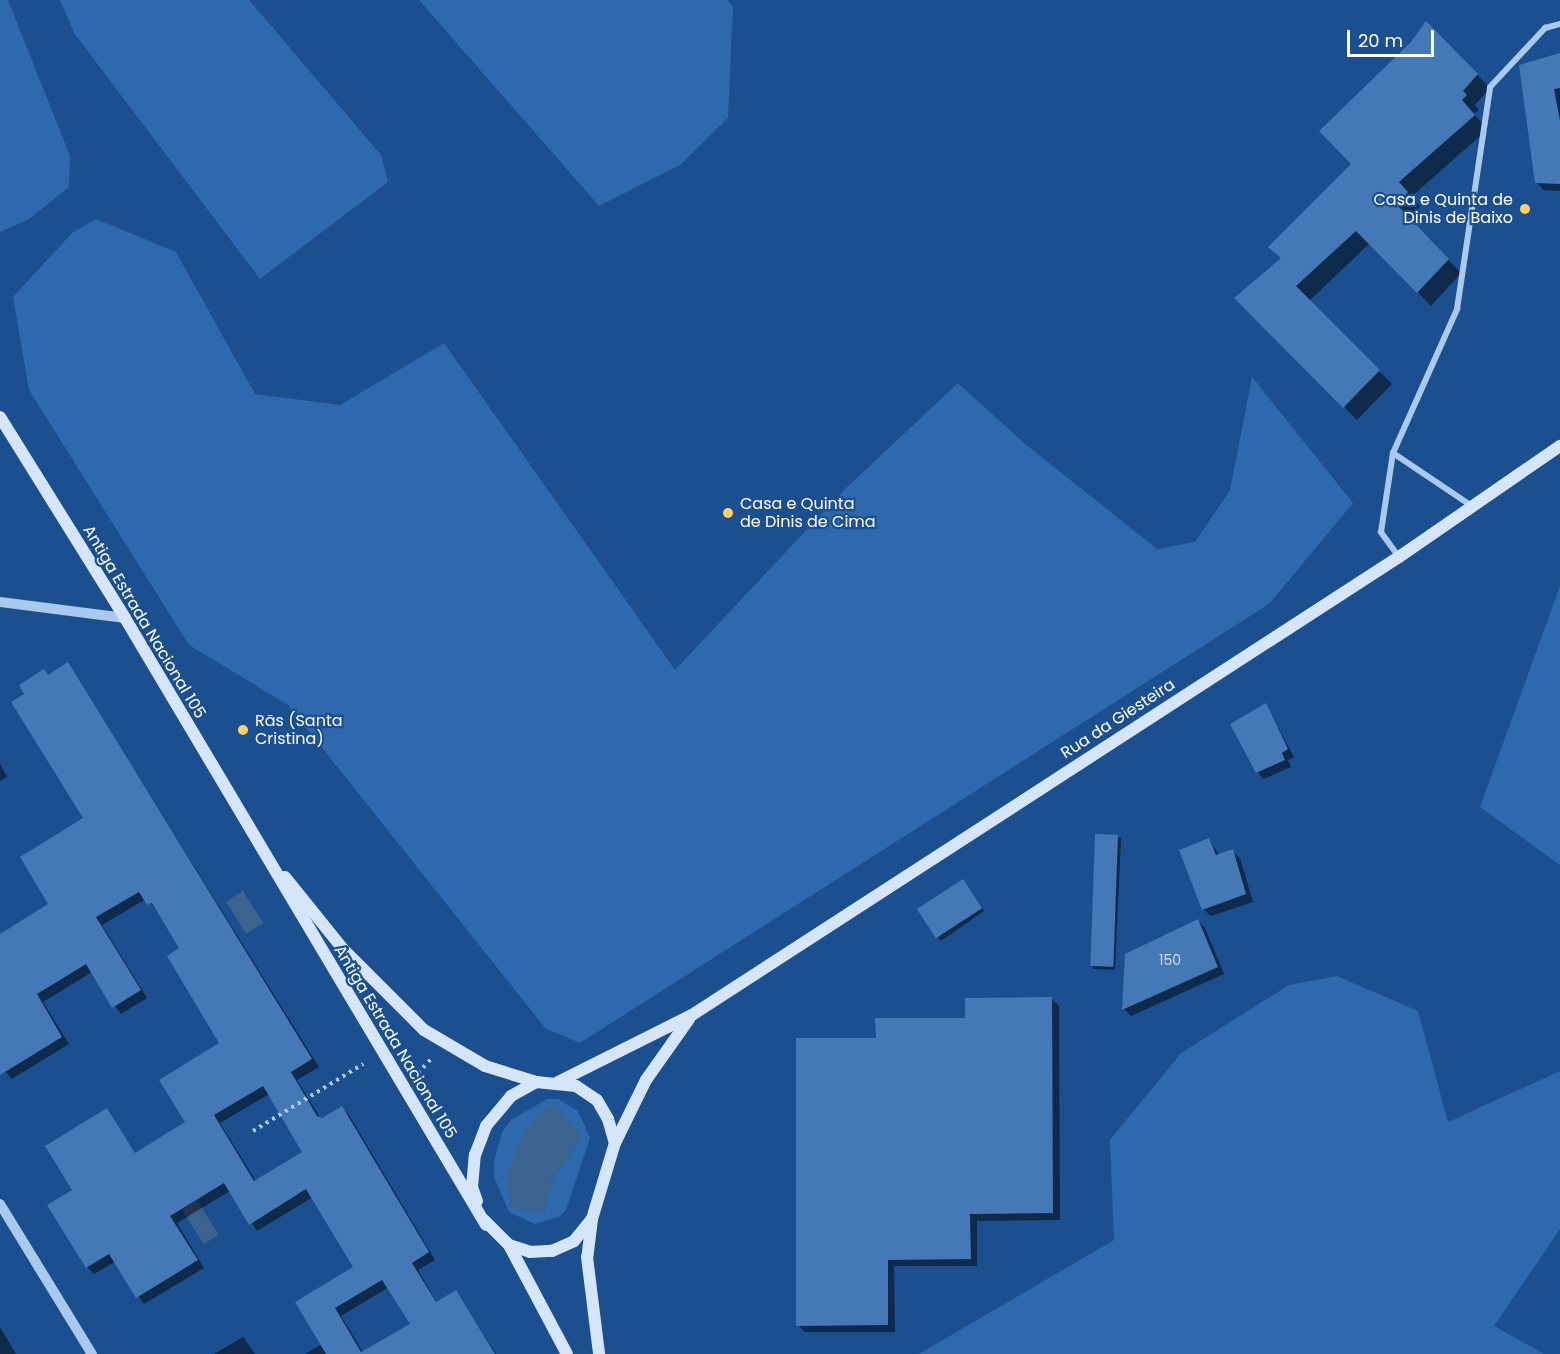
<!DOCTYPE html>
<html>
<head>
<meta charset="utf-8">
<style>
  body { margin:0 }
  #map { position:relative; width:1560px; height:1354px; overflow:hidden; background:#1b4f8f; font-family:Poppins,sans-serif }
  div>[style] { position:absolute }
  .green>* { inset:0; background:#2e69ad }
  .water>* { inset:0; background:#3c6290; transform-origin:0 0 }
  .shadow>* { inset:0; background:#0007 }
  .building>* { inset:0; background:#4478b7; transform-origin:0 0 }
  .path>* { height:4px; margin-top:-2px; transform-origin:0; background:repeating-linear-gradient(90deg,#a9c9ee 0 3px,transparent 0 7.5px) }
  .minor>* { height:6px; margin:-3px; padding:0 3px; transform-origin:3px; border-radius:3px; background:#a9c9ee }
  .tertiary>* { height:10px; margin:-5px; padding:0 5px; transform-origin:5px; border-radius:5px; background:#a9c9ee }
  .secondary>* { height:12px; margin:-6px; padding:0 6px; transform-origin:6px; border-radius:6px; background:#d6e6fa }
  .dots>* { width:16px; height:16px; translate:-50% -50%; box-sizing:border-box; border:3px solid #1b4f8f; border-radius:50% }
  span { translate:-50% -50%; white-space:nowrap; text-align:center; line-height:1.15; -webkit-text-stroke:4.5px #1b4f8f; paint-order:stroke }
  .number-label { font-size:14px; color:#d0dded }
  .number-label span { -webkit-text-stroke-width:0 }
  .poi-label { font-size:16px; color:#fff }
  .right { translate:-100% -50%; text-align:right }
  .left { translate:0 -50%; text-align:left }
  .street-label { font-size:16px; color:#fff }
  .scale { position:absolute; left:1347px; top:30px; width:87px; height:27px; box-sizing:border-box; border:3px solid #fff; border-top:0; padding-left:8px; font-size:18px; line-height:21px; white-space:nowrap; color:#fff; -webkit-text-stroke:4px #1b4f8f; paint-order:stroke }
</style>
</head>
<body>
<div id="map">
  <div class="green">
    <div style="clip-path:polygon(0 0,8px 0,70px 156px,69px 187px,29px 219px,0 232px)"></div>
    <div style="clip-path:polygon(60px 0,249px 0,381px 155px,388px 182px,260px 279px,74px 33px)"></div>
    <div style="clip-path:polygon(419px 0,727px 0,733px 7px,728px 118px,680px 165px,599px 206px)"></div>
    <div style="clip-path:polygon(96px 219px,176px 252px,255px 394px,340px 405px,444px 343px,675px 670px,845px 489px,958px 383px,1024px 443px,1157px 549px,1195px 542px,1230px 490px,1252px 377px,1353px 503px,1269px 604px,580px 1043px,546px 1029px,288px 705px,189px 645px,29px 390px,13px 297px,72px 233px)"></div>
    <div style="clip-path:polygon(1560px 586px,1560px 865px,1480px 807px)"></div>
    <div style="clip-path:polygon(1337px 976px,1418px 1011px,1448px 1122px,1560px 1071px,1560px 1229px,1494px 1326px,1544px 1354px,919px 1354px,1114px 1240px,1110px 1140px,1181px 1053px,1289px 985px)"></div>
    <div style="clip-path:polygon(evenodd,547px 1099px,558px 1099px,578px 1111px,590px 1138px,566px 1210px,559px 1217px,535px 1224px,509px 1212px,494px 1177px,494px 1161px,502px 1132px,511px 1120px,547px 1099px,582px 1137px,552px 1180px,544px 1213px,510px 1206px,513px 1196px,582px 1137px)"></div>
  </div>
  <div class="water">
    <div style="left:243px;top:891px;width:38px;height:20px;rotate:58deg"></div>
    <div style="clip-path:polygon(554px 1103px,582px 1137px,552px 1180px,544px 1213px,509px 1206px,512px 1196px,507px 1194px,507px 1179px,517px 1146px,537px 1116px)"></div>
    <div style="left:197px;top:1200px;width:41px;height:18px;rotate:58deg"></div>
  </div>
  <div class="shadow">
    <div style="clip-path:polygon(1427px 23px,1490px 88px,1475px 105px,1479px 110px,1474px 114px,1488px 129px,1411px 197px,1420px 206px,1409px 219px,1461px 273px,1431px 306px,1370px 243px,1309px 301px,1392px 384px,1357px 420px,1236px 298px,1282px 258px,1353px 164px,1412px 43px)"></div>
    <div style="clip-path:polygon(1560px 55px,1560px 191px,1544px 190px,1536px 182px)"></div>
    <div style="clip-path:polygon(evenodd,68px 664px,319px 1067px,297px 1080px,321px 1119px,342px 1108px,349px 1115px,435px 1260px,418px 1270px,437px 1303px,456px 1292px,496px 1354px,305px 1354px,322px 1344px,297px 1302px,355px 1268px,313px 1197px,257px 1231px,230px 1191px,177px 1223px,204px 1268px,144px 1304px,115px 1262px,94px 1274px,87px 1267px,74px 1191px,107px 1110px,136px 1154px,187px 1123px,221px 1043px,181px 949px,158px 910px,146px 899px,102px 925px,147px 998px,121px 1014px,92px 972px,43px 1002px,69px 1044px,12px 1079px,0 1065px,0 935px,50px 904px,85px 819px,26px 694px,68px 664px,269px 1094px,304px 1153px,256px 1181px,220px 1123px,269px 1094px,68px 664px,389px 1287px,412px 1324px,363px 1352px,341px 1316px,389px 1287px)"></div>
    <div style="clip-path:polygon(1266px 705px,1294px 757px,1288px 760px,1291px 767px,1264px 779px,1257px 772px)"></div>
    <div style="clip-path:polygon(0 764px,7px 777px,0 781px)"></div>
    <div style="clip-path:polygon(1117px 836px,1121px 839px,1115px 970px,1094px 969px,1091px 966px)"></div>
    <div style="clip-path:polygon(1209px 840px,1219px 855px,1232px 851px,1240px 858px,1253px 902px,1211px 916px,1203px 909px)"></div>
    <div style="clip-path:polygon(966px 885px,984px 911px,941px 941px,919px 910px)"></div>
    <div style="clip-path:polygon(1198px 921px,1205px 928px,1224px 974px,1131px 1016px,1124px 1009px,1127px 955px)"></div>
    <div style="clip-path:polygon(1051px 998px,1059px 1006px,1060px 1220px,977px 1221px,977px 1266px,894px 1266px,895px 1332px,805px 1332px,798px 1325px,877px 1040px)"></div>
    <div style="clip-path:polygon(0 1327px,16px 1354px,0 1354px)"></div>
    <div style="clip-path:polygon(243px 1337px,255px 1354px,214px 1354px)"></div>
  </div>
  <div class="building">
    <div style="clip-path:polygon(1426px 21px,1478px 74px,1463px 91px,1467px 95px,1462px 100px,1475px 115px,1399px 182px,1408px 192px,1397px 205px,1449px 259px,1417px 293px,1356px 231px,1296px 286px,1380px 370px,1343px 408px,1234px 298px,1281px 258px,1268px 247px,1351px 164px,1319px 131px,1411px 42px)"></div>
    <div style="clip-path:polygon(1560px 53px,1560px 88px,1554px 89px,1560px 121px,1560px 184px,1535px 183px,1519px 65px)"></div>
    <div style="clip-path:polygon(evenodd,68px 662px,312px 1059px,291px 1072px,317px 1116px,322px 1118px,342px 1106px,429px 1252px,412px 1263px,436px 1302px,456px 1290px,495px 1354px,326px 1354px,295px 1302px,353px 1267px,306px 1189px,249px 1225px,224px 1183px,170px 1216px,198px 1260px,136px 1298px,109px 1254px,86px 1268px,47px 1205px,72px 1190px,45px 1146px,107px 1108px,135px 1153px,185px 1122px,159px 1080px,219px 1043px,167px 956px,179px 948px,152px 903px,147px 905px,139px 892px,96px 917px,141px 990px,112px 1008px,86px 964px,37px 994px,62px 1037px,0 1075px,0 934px,48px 904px,20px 857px,83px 818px,11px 702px,24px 694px,19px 685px,44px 669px,48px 675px,68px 662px,263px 1086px,302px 1152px,254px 1181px,214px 1115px,263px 1086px,68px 662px,382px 1280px,410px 1324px,361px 1352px,335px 1308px,382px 1280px)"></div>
    <div style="clip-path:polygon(1266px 703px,1288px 749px,1282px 753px,1285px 760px,1256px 773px,1230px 724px)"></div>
    <div style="left:1095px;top:834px;width:23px;height:132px;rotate:2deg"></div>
    <div style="clip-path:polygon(1209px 838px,1216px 855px,1233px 849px,1246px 894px,1202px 910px,1179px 850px)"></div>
    <div style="left:963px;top:879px;width:35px;height:55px;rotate:57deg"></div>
    <div style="clip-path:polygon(1198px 919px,1218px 967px,1122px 1010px,1125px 954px)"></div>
    <div style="clip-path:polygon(1052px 997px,1053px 1213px,970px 1214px,971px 1259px,888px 1260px,888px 1325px,796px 1326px,796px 1038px,876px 1038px,875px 1018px,965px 1018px,965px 998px)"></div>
  </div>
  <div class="path">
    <div style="left:418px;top:1073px;width:19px;rotate:-47deg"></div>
    <div style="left:253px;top:1131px;width:129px;rotate:-31.3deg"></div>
  </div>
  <div class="minor">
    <div style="left:1393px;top:453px;width:95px;rotate:33.9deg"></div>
    <div style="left:1399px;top:557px;width:31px;rotate:-126deg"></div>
    <div style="left:1381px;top:532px;width:80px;rotate:-81.4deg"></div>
    <div style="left:1393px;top:453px;width:158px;rotate:-66deg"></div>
    <div style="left:1457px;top:309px;width:224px;rotate:-81.5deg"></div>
    <div style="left:1490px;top:87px;width:81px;rotate:-47deg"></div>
    <div style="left:1545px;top:28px;width:16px;rotate:-15deg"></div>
  </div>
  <div class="tertiary">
    <div style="left:0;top:602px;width:126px;rotate:7.3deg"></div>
    <div style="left:0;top:1204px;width:176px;rotate:58.5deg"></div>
  </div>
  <div class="secondary">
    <div style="left:0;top:417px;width:237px;rotate:58.1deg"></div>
    <div style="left:125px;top:618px;width:706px;rotate:59.26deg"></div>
    <div style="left:285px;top:877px;width:94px;rotate:51.1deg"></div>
    <div style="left:344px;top:950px;width:113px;rotate:45deg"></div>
    <div style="left:424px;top:1030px;width:71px;rotate:30.5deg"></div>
    <div style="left:485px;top:1066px;width:53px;rotate:17.4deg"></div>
    <div style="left:558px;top:1082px;width:150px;rotate:-26.6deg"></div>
    <div style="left:692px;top:1015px;width:842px;rotate:-32.94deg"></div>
    <div style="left:1399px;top:557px;width:196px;rotate:-34.6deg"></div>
    <div style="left:477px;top:1201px;width:15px;rotate:-110deg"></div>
    <div style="left:472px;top:1187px;width:32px;rotate:-85deg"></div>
    <div style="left:475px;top:1155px;width:31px;rotate:-69deg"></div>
    <div style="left:486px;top:1126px;width:39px;rotate:-50deg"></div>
    <div style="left:511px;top:1096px;width:29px;rotate:-29deg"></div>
    <div style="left:536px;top:1082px;width:40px;rotate:5.7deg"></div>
    <div style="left:576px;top:1086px;width:25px;rotate:34deg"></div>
    <div style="left:597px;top:1100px;width:22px;rotate:60deg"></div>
    <div style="left:608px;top:1119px;width:25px;rotate:74deg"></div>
    <div style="left:592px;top:1219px;width:38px;rotate:97deg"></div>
    <div style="left:587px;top:1257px;width:98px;rotate:82.9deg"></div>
    <div style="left:484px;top:1220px;width:35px;rotate:45deg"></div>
    <div style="left:509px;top:1245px;width:22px;rotate:18deg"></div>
    <div style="left:530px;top:1252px;width:22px;rotate:-3deg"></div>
    <div style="left:552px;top:1251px;width:24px;rotate:-24deg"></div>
    <div style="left:574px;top:1241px;width:28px;rotate:-51deg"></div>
    <div style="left:592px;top:1219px;width:79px;rotate:-73.2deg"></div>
    <div style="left:615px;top:1143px;width:70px;rotate:-63.8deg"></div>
    <div style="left:646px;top:1080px;width:75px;rotate:-54.8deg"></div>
    <div style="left:509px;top:1245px;width:123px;rotate:62deg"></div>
  </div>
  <div class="dots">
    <div style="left:1525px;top:209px;background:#ffd166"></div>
    <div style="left:728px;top:513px;background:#ffd166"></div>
    <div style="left:243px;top:730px;background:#ffd166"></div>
  </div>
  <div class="number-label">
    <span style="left:1170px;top:960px">150</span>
  </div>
  <div class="poi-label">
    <span class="right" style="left:1513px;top:209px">Casa e Quinta de<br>Dinis de Baixo</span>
    <span class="left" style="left:740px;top:513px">Casa e Quinta<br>de Dinis de Cima</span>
    <span class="left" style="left:255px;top:730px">Rãs (Santa<br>Cristina)</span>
  </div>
  <div class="street-label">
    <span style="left:144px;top:622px;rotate:59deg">Antiga Estrada Nacional 105</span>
    <span style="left:1118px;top:719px;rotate:-33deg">Rua da Giesteira</span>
    <span style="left:395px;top:1042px;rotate:59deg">Antiga Estrada Nacional 105</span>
  </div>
  <div class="scale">20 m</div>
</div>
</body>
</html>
